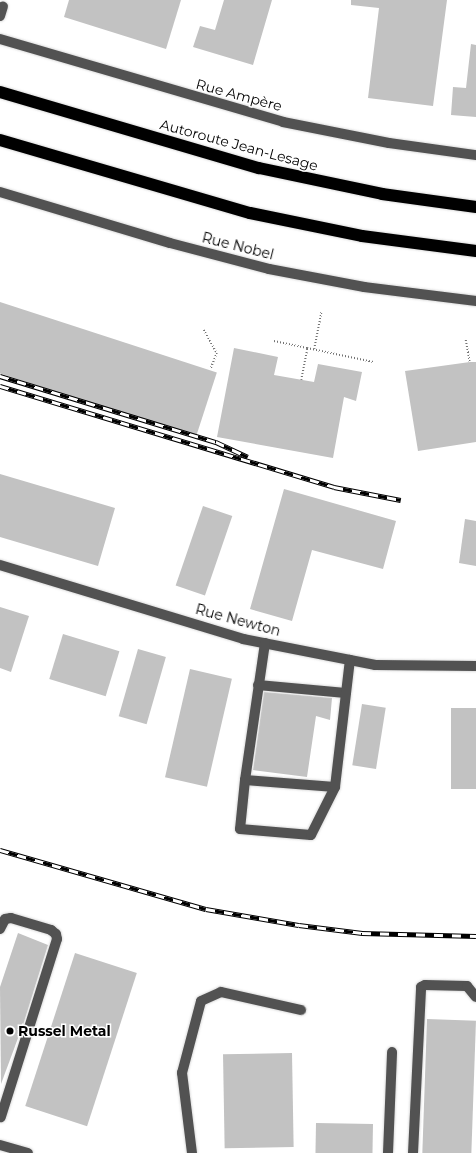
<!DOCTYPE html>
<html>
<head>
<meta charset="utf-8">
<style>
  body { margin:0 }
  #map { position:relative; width:476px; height:1153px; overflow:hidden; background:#fff; font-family:Montserrat,sans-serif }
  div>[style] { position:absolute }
  .building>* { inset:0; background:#c2c2c2; transform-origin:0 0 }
  .path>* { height:1.5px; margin-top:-0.75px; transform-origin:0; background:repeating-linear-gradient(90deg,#747474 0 1px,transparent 0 3px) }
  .roads { filter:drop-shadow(0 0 1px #dbdbdb) drop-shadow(0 0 1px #dbdbdb) }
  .minor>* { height:10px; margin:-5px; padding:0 5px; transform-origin:5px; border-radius:5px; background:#525252 }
  .highway>* { height:12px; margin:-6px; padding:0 6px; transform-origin:6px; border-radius:6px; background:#000 }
  .rail>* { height:4.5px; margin-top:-2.25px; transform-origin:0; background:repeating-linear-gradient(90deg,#fff 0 9px,#000 0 18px); box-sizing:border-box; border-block:1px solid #000 }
  .dots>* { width:11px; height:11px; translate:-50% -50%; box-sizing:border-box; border:2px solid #fff; border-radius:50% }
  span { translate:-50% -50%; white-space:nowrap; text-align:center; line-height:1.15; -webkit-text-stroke:3px #fff; paint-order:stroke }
  .street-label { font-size:14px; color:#000 }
  .poi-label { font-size:14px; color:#000; font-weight:700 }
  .left { translate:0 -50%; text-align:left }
</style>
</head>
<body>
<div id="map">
  <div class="building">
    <div style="clip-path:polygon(69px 0,181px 0,166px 49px,64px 17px)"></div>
    <div style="clip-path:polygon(224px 0,272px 0,253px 65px,193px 47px,200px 26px,215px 30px)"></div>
    <div style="clip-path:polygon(351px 0,447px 0,433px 106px,368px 98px,379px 8px,351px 5px)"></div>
    <div style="clip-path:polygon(471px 44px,476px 45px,476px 117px,451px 115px,453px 87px,466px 88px)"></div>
    <div style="left:0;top:302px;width:228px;height:68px;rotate:18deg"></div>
    <div style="clip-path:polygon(234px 348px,278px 357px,274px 375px,314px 382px,318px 364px,362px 372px,356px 401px,344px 397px,333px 458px,217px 437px)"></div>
    <div style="clip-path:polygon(470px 362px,476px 362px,476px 442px,418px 451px,405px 371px)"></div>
    <div style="clip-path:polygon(0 474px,115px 508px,98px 566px,0 537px)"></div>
    <div style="clip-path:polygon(284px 489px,396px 521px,383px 569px,312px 550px,292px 621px,250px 609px)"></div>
    <div style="left:203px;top:506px;width:31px;height:84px;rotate:19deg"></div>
    <div style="clip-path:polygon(465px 519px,476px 521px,476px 566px,459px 563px)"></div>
    <div style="clip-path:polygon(0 607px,29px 616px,11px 672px,0 668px)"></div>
    <div style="left:63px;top:634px;width:59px;height:47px;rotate:17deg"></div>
    <div style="left:138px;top:649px;width:29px;height:70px;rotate:16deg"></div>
    <div style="left:190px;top:669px;width:43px;height:111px;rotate:13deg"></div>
    <div style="clip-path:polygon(264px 692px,332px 698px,330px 720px,316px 716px,307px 777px,253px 770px)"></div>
    <div style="left:362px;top:704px;width:24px;height:62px;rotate:9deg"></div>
    <div style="left:451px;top:708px;width:25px;height:81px"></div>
    <div style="clip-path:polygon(18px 933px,48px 945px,24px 1022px,1px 1084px,0 987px)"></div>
    <div style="left:75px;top:953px;width:65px;height:161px;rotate:18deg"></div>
    <div style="left:427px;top:1019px;width:49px;height:134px;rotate:2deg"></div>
    <div style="left:292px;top:1053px;width:94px;height:69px;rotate:89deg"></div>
    <div style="left:316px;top:1123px;width:57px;height:30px;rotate:1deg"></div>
  </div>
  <div class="path">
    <div style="left:204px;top:330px;width:26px;rotate:61deg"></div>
    <div style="left:217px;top:353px;width:17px;rotate:111deg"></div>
    <div style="left:466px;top:340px;width:22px;rotate:80deg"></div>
    <div style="left:274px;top:341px;width:34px;rotate:12deg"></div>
    <div style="left:314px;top:349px;width:38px;rotate:-79deg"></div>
    <div style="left:301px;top:380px;width:33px;rotate:-79deg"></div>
    <div style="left:307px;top:348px;width:68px;rotate:11.8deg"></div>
  </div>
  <div class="roads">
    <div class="minor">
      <div style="left:0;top:16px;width:10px;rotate:-73deg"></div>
      <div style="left:0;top:39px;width:295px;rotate:16.3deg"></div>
      <div style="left:283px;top:122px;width:108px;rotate:11.2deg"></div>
      <div style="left:389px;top:143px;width:88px;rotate:7.9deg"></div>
      <div style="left:0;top:192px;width:177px;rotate:16.7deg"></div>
      <div style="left:170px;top:243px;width:102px;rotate:14.7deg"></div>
      <div style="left:269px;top:269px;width:97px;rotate:10.7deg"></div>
      <div style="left:364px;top:287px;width:113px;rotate:7.1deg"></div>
      <div style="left:0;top:565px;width:254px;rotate:16.9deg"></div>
      <div style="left:243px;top:639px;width:135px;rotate:11.1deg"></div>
      <div style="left:375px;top:665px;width:101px;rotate:0.6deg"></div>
      <div style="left:265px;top:643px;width:138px;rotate:98.3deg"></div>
      <div style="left:245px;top:780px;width:90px;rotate:4.4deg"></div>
      <div style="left:258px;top:685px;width:88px;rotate:5.2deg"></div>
      <div style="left:245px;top:780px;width:49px;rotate:95.8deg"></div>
      <div style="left:240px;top:829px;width:71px;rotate:4.8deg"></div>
      <div style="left:311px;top:835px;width:54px;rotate:-63.4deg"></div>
      <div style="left:335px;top:787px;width:128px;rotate:-83.3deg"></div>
      <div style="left:0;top:929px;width:11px;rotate:-63deg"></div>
      <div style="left:5px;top:919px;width:6px;rotate:-9deg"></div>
      <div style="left:11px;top:918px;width:42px;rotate:16.7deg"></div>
      <div style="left:51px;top:930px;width:6px;rotate:39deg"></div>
      <div style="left:56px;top:934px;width:5px;rotate:79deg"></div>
      <div style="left:57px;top:939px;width:187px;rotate:107.5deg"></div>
      <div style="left:0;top:1145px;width:29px;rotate:16deg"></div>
      <div style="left:192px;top:1153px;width:81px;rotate:-97.1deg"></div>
      <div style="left:182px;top:1073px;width:74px;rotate:-75.2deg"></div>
      <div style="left:201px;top:1001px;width:22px;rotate:-24deg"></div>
      <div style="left:221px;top:992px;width:82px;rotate:12.7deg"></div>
      <div style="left:388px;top:1153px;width:101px;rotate:-87.7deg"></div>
      <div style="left:413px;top:1153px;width:166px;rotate:-87.2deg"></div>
      <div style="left:421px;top:987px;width:4px;rotate:-27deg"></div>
      <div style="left:425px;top:985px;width:42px;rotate:1.4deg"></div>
      <div style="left:467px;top:986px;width:14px;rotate:51deg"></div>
    </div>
    <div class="highway">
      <div style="left:0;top:92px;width:270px;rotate:16.4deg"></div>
      <div style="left:259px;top:168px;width:126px;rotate:11.9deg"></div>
      <div style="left:382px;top:194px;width:95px;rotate:7.9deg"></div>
      <div style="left:0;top:140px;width:260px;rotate:16.3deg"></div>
      <div style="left:250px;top:213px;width:114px;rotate:11.6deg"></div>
      <div style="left:362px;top:236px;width:115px;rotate:7.5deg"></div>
    </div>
  </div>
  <div class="rail">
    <div style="left:0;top:376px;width:226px;rotate:17deg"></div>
    <div style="left:216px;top:442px;width:35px;rotate:25deg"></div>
    <div style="left:0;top:386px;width:349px;rotate:16.8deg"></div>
    <div style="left:334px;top:487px;width:68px;rotate:11deg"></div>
    <div style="left:0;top:850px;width:214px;rotate:16deg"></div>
    <div style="left:206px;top:909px;width:94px;rotate:9.8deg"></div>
    <div style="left:299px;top:925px;width:64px;rotate:7.2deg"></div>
    <div style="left:362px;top:933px;width:114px;rotate:1.5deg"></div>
  </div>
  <div class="dots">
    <div style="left:10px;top:1031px;background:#000"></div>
  </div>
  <div class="street-label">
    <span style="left:239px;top:95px;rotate:15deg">Rue Ampère</span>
    <span style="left:239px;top:145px;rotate:15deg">Autoroute Jean-Lesage</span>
    <span style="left:238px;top:246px;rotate:14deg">Rue Nobel</span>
    <span style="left:238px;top:620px;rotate:15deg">Rue Newton</span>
  </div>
  <div class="poi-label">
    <span class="left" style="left:18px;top:1031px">Russel Metal</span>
  </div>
</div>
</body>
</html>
